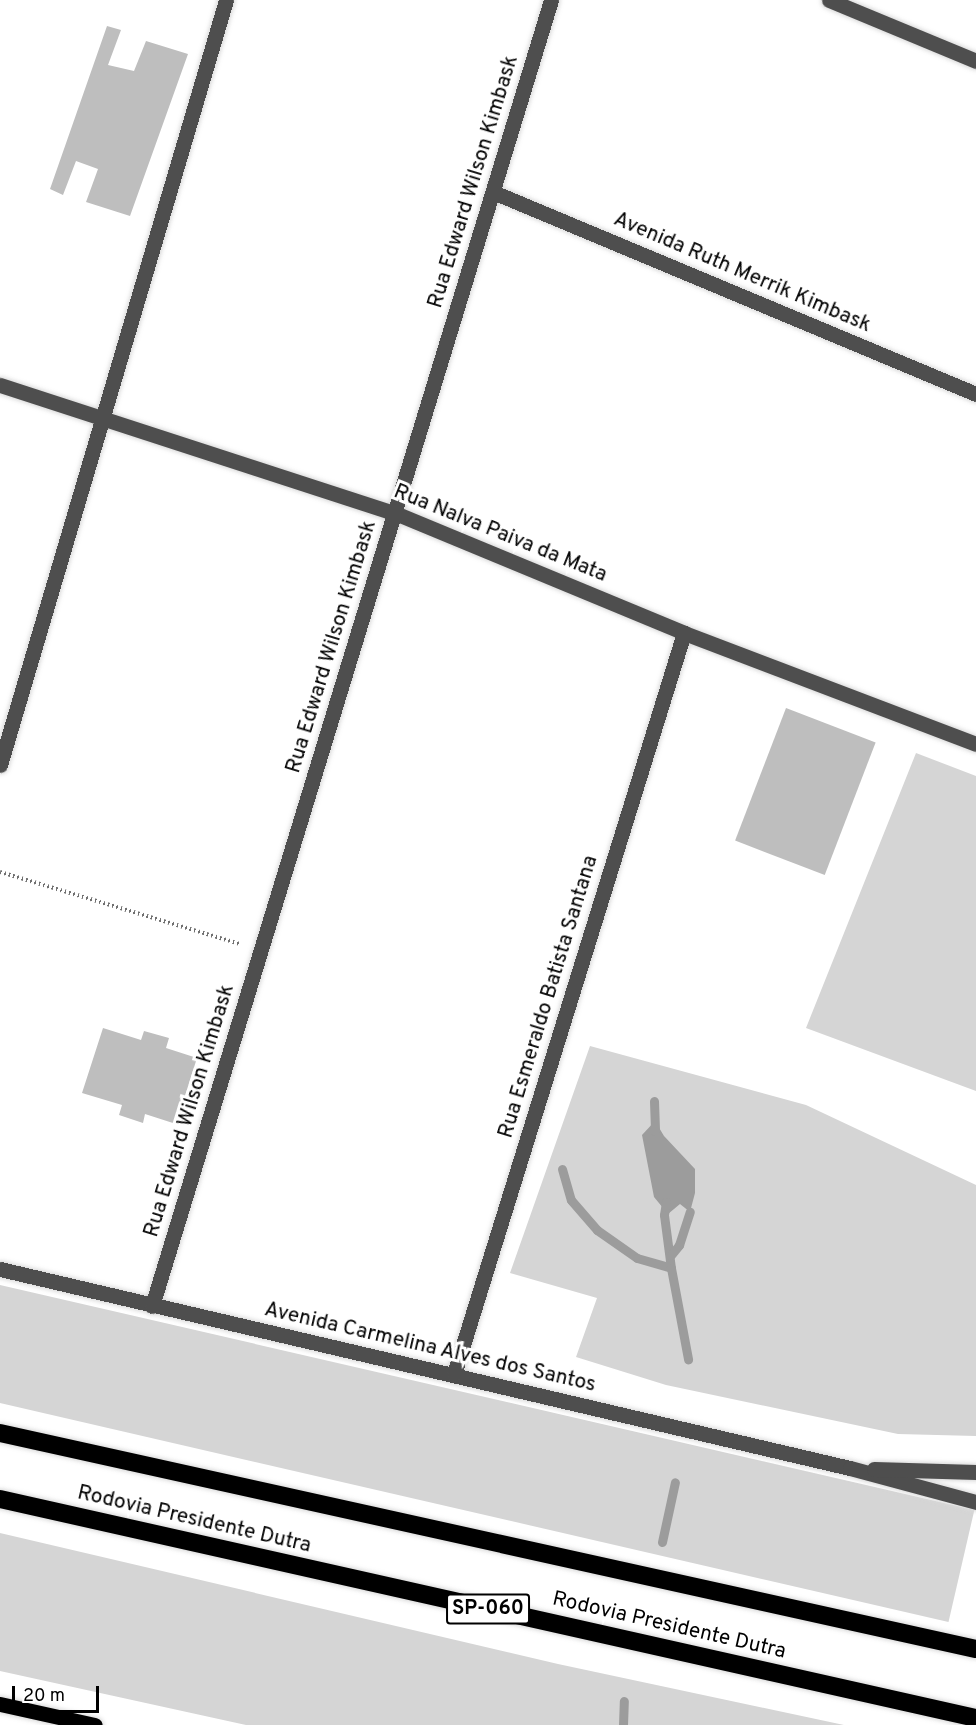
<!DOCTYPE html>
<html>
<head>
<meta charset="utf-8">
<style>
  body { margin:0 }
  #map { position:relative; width:976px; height:1725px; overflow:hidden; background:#fff; font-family:Overpass,sans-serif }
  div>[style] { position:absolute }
  .green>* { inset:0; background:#d5d5d5; transform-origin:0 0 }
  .water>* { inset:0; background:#9c9c9c }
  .stream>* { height:9px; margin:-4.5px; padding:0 4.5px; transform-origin:4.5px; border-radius:4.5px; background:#9c9c9c }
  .building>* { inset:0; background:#bebebe; transform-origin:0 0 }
  .path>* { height:4px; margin-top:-2px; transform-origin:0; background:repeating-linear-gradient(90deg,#707070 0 1.5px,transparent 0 4.5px) }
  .roads { filter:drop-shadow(0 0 2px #dbdbdb) drop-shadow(0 0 2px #dbdbdb) }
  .minor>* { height:15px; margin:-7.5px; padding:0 7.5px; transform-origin:7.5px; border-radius:7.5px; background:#4e4e4e }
  .major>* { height:15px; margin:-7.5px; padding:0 7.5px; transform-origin:7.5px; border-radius:7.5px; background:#000 }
  .highway>* { height:18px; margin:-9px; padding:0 9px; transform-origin:9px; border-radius:9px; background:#000 }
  span { translate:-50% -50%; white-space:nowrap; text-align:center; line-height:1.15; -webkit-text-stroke:6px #fff; paint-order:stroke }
  .shield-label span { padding:2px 4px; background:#fff; border:2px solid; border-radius:4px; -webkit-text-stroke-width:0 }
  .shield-label { font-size:20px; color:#000; font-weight:700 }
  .street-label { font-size:21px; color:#000 }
  .scale { position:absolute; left:12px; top:1686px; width:87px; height:27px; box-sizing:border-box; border:3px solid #000; border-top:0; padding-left:8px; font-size:18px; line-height:21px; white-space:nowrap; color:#000; -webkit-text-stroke:4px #fff; paint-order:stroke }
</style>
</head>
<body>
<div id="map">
  <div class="green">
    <div style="clip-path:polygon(916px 753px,976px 776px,976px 1091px,806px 1028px)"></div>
    <div style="clip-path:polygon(590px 1046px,806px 1105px,976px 1185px,976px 1436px,898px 1434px,666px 1385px,576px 1357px,597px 1298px,510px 1273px)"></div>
    <div style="left:0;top:1285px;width:1000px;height:115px;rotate:13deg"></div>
    <div style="clip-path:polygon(0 1533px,558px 1664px,844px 1725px,246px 1725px,0 1671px)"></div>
  </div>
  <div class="water">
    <div style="clip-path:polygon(655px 1121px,664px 1136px,695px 1169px,695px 1193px,690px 1212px,680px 1204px,668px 1214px,654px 1197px,642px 1135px)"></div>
  </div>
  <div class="stream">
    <div style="left:654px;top:1101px;width:30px;rotate:88deg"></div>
    <div style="left:562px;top:1169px;width:32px;rotate:74deg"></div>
    <div style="left:571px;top:1200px;width:40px;rotate:49deg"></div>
    <div style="left:597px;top:1230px;width:49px;rotate:35deg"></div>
    <div style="left:637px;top:1258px;width:35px;rotate:16deg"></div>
    <div style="left:666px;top:1202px;width:13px;rotate:99deg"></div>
    <div style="left:664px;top:1215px;width:53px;rotate:82.5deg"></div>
    <div style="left:671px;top:1268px;width:93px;rotate:79.4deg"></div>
    <div style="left:671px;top:1255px;width:13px;rotate:-51deg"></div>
    <div style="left:679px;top:1245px;width:35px;rotate:-72deg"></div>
    <div style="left:662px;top:1542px;width:61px;rotate:-77.8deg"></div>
    <div style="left:623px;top:1725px;width:24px;rotate:-88deg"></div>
  </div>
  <div class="building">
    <div style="clip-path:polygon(107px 26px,121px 30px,108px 65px,134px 71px,146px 41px,188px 54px,130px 216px,86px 202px,98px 169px,76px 161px,63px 195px,50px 189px)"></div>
    <div style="left:786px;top:708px;width:96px;height:142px;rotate:21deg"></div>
    <div style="clip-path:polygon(103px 1028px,141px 1040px,144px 1031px,169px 1038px,166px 1048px,197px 1058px,176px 1124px,145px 1114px,143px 1123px,119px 1115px,122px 1105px,82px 1093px)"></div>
  </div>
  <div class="path">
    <div style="left:0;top:872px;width:251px;rotate:16.7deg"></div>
  </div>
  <div class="roads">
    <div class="minor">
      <div style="left:829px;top:0;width:159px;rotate:22.5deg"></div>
      <div style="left:493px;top:192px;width:524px;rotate:22.7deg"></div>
      <div style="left:0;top:385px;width:415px;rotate:18deg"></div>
      <div style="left:395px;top:513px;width:313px;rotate:22.5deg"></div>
      <div style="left:684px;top:633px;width:312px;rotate:20.8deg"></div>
      <div style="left:0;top:765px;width:798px;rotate:-73.54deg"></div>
      <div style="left:0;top:1269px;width:873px;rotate:13.18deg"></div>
      <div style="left:850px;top:1468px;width:131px;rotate:15.1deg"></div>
      <div style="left:152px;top:1306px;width:1366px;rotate:-73.01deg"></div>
      <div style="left:454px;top:1374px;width:776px;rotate:-72.76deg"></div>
      <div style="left:874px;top:1469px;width:102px;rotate:1.7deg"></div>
    </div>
    <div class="major">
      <div style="left:0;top:1704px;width:97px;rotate:12.5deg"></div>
    </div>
    <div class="highway">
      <div style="left:0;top:1433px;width:1000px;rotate:12.48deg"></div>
      <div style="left:0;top:1499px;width:1000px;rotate:12.65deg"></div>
    </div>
  </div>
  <div class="shield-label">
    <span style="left:488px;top:1609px">SP-060</span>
  </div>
  <div class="street-label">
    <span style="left:474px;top:182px;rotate:-73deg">Rua Edward Wilson Kimbask</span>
    <span style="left:742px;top:273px;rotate:23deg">Avenida Ruth Merrik Kimbask</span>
    <span style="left:500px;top:534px;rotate:22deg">Rua Nalva Paiva da Mata</span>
    <span style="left:332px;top:647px;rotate:-73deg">Rua Edward Wilson Kimbask</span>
    <span style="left:549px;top:997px;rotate:-73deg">Rua Esmeraldo Batista Santana</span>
    <span style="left:190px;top:1111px;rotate:-73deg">Rua Edward Wilson Kimbask</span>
    <span style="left:430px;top:1348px;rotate:13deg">Avenida Carmelina Alves dos Santos</span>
    <span style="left:194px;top:1520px;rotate:13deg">Rodovia Presidente Dutra</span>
    <span style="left:669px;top:1626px;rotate:13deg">Rodovia Presidente Dutra</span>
  </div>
  <div class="scale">20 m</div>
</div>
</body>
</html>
